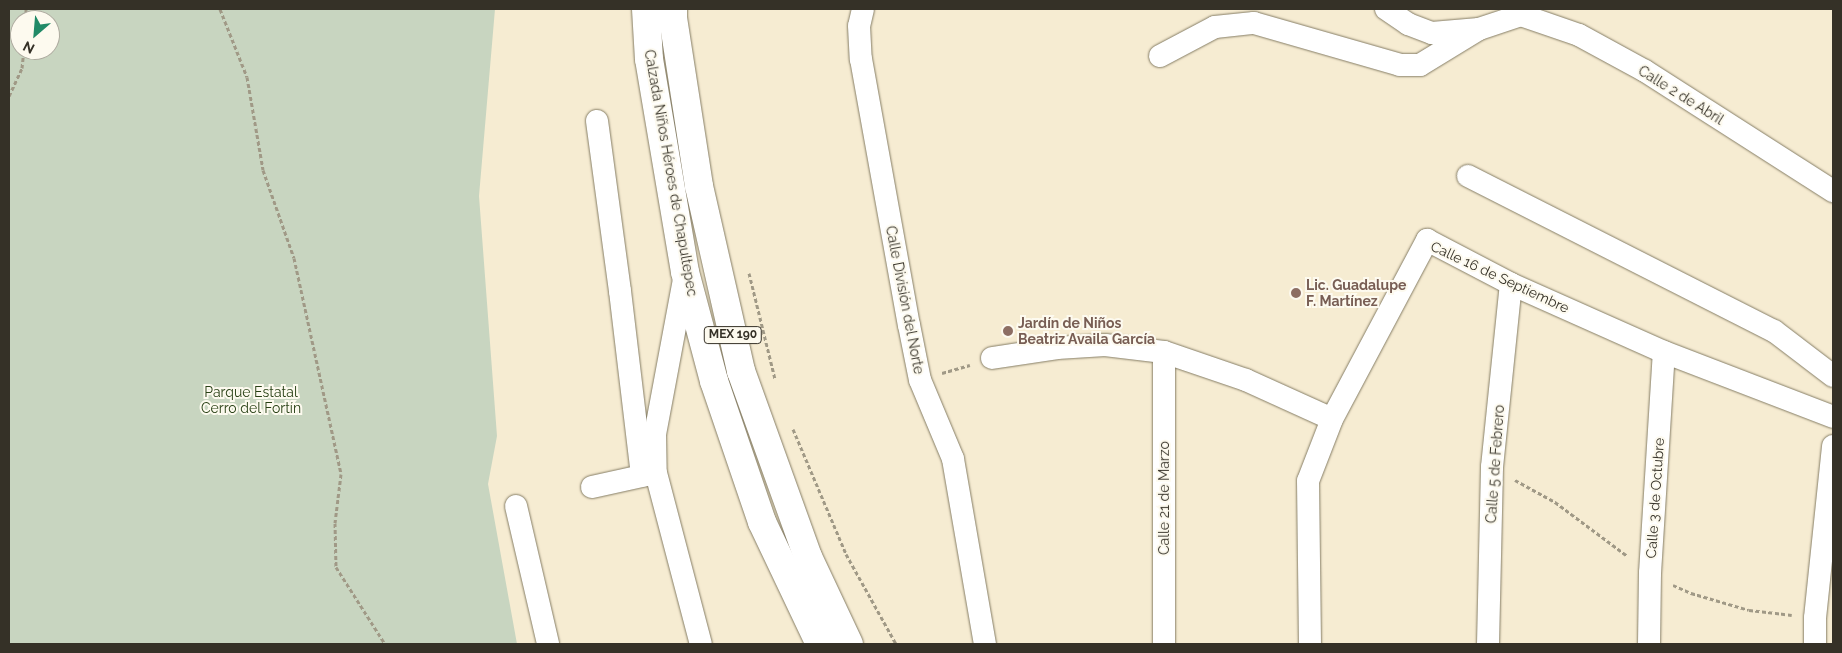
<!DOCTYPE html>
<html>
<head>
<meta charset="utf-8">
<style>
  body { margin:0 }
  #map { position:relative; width:1842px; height:653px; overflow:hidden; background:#f6ecd2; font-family:Raleway,sans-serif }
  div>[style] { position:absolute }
  .green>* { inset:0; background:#c8d5c0 }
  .path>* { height:3px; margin-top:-1.5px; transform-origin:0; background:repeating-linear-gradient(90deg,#a09986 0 4px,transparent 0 6.5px) }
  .roads { filter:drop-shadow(0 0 1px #857d65) drop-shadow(0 0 1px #857d65) }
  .street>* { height:22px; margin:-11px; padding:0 11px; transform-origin:11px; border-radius:11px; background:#fff }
  .primary>* { height:28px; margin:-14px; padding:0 14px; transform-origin:14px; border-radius:14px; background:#fff }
  .dots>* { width:14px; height:14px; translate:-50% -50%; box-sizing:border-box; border:2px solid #fdfaef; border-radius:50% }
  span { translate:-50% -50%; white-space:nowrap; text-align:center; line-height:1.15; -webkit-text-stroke:4px #fdfaef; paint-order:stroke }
  .shield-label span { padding:1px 4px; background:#fdfaef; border:1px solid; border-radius:4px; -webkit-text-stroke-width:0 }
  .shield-label { font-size:12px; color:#353127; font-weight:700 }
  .street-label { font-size:14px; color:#353127 }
  .education-label { font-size:14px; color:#785e54; font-weight:700 }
  .left { translate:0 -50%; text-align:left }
  .park-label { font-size:14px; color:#284015 }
  .frame { position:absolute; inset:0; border:10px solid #353127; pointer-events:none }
  .north { position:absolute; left:10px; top:10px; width:50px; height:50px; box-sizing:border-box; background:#fdfaef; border:1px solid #adaa9f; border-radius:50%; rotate:207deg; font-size:14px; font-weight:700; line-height:20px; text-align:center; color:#353127 }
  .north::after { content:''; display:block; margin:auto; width:18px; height:22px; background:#218a67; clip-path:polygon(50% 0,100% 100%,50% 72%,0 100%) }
</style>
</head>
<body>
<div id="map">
  <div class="green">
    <div style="clip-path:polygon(evenodd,9px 9px,495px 9px,479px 196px,497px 436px,488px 484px,517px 644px,9px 644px,9px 9px,20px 20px,50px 20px,50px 50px,20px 50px,20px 20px)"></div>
  </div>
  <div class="path">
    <div style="left:220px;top:9px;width:73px;rotate:68.3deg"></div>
    <div style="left:247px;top:77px;width:94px;rotate:80.2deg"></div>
    <div style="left:263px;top:170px;width:93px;rotate:70.6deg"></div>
    <div style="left:294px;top:258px;width:221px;rotate:77.7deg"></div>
    <div style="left:341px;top:474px;width:49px;rotate:97deg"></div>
    <div style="left:335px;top:523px;width:44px;rotate:88.7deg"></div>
    <div style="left:336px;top:567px;width:91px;rotate:57.5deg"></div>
    <div style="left:26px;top:20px;width:11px;rotate:-90deg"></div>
    <div style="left:9px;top:96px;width:31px;rotate:-65deg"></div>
    <div style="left:22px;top:68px;width:18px;rotate:-84deg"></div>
    <div style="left:749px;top:273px;width:109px;rotate:76.2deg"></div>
    <div style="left:942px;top:373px;width:29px;rotate:-16deg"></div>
    <div style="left:793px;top:429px;width:136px;rotate:67deg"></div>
    <div style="left:846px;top:554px;width:103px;rotate:60.9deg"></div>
    <div style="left:1515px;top:480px;width:46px;rotate:28.8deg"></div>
    <div style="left:1555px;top:502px;width:89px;rotate:36.7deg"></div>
    <div style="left:1673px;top:585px;width:20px;rotate:24deg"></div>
    <div style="left:1691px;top:593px;width:60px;rotate:16.3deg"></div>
    <div style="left:1749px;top:610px;width:43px;rotate:6.6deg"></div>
  </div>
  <div class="roads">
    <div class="street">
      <div style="left:863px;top:9px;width:17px;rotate:103deg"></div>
      <div style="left:859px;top:26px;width:33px;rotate:87deg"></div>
      <div style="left:861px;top:59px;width:270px;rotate:79.8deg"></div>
      <div style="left:909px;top:325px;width:56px;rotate:78.7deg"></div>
      <div style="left:920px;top:380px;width:86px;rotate:67.3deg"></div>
      <div style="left:953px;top:459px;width:188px;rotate:80.2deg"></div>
      <div style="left:1386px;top:9px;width:27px;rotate:34deg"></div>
      <div style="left:1408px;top:24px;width:26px;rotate:21deg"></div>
      <div style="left:1432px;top:33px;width:47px;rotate:-4.9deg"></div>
      <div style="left:1479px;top:29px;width:44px;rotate:-18.4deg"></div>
      <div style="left:1521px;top:15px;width:61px;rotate:19deg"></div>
      <div style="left:1579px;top:35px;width:75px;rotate:28.6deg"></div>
      <div style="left:1645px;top:71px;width:223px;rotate:32.6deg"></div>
      <div style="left:1160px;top:56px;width:62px;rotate:-27.8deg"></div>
      <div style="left:1215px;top:27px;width:39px;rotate:-6deg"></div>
      <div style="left:1254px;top:23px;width:152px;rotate:16deg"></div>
      <div style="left:1400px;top:65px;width:20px"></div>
      <div style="left:1420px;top:65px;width:69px;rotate:-31.4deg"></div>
      <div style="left:597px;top:121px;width:172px;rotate:82.3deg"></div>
      <div style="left:620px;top:291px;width:186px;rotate:83.2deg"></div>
      <div style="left:1468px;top:176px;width:343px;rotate:26.9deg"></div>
      <div style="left:1774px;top:331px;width:74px;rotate:37.3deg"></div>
      <div style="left:685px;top:274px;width:163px;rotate:100.6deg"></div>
      <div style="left:655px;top:434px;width:39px;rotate:89deg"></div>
      <div style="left:656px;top:473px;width:177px;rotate:75.3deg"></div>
      <div style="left:992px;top:358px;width:66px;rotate:-8.7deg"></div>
      <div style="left:1057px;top:348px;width:48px;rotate:-3.6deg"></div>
      <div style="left:1105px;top:345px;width:59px;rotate:6.8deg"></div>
      <div style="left:1164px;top:352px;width:87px;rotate:18.9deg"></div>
      <div style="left:1246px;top:380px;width:94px;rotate:24.4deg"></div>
      <div style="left:592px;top:487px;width:65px;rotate:-12.5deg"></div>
      <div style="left:516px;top:506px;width:142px;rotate:76.9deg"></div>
      <div style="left:1164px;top:644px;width:292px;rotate:-90deg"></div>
      <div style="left:1310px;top:644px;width:163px;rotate:-90.7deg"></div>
      <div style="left:1308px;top:481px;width:66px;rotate:-68.8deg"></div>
      <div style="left:1332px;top:419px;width:203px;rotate:-62deg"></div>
      <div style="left:1427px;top:240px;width:95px;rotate:27.6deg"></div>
      <div style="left:1511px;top:284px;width:167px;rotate:24deg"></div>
      <div style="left:1664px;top:352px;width:181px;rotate:21deg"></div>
      <div style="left:1488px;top:644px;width:177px;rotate:-88.7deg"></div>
      <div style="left:1492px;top:467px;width:184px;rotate:-84.1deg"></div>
      <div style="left:1649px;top:644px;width:71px;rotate:-89.2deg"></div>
      <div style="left:1650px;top:573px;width:221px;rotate:-86.4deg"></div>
      <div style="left:1815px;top:644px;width:26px;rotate:-90deg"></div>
      <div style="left:1815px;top:618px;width:173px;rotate:-84deg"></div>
    </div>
    <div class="primary">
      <div style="left:646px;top:9px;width:50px;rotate:86.6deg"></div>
      <div style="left:649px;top:59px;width:216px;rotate:80.4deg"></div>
      <div style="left:685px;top:272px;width:113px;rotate:75.1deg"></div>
      <div style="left:714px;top:381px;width:149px;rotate:71.2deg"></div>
      <div style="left:762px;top:522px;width:135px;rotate:64.6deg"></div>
      <div style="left:673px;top:9px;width:9px;rotate:90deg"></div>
      <div style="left:673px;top:18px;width:170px;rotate:81.2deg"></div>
      <div style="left:699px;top:186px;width:190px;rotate:77.2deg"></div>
      <div style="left:741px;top:371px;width:198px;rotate:70.2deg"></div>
      <div style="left:808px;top:557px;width:96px;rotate:64.8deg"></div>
    </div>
  </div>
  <div class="dots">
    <div style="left:1296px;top:293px;background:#8d6e63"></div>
    <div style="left:1008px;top:331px;background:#8d6e63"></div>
  </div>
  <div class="shield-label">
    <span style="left:733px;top:335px">MEX 190</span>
  </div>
  <div class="street-label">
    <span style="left:1681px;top:95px;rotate:32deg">Calle 2 de Abril</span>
    <span style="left:671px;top:173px;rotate:80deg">Calzada Niños Héroes de Chapultepec</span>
    <span style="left:1500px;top:277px;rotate:25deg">Calle 16 de Septiembre</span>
    <span style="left:905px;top:300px;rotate:79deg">Calle División del Norte</span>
    <span style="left:1495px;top:464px;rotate:-86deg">Calle 5 de Febrero</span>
    <span style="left:1164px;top:498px;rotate:-90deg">Calle 21 de Marzo</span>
    <span style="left:1655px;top:498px;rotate:-86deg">Calle 3 de Octubre</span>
  </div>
  <div class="education-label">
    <span class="left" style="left:1306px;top:293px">Lic. Guadalupe<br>F. Martínez</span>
    <span class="left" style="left:1018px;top:331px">Jardín de Niños<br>Beatriz Availa García</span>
  </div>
  <div class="park-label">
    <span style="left:251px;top:400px">Parque Estatal<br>Cerro del Fortín</span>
  </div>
  <div class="frame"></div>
  <div class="north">N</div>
</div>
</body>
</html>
